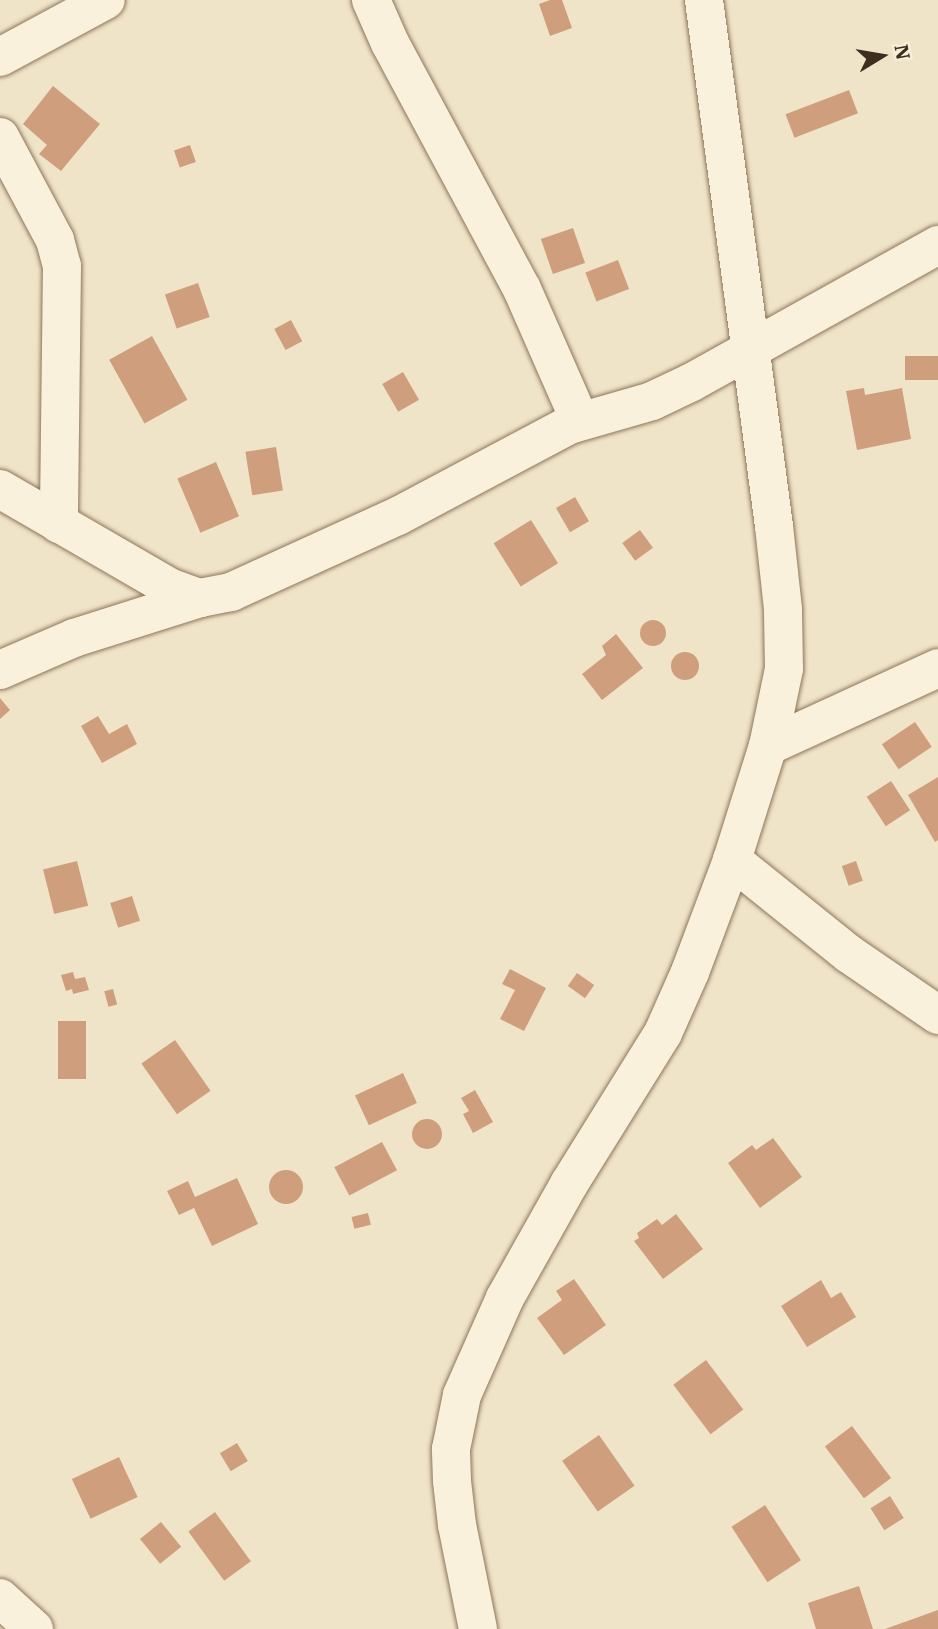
<!DOCTYPE html>
<html>
<head>
<meta charset="utf-8">
<style>
  body { margin:0 }
  #map { position:relative; width:938px; height:1629px; overflow:hidden; background:#f0e4c8; font-family:"IBM Plex Serif",serif }
  div>[style] { position:absolute }
  .building>* { inset:0; background:#cf9f7d; transform-origin:0 0 }
  .round { border-radius:50% }
  .roads { filter:drop-shadow(0 0 2px #8d765c) drop-shadow(0 0 2px #8d765c) }
  .minor>* { height:38px; margin:-19px; padding:0 19px; transform-origin:19px; border-radius:19px; background:#faf1dc }
  span { translate:-50% -50%; white-space:nowrap; text-align:center; line-height:1.15; -webkit-text-stroke:5px #f7eed8; paint-order:stroke }
  .north { position:absolute; left:847px; top:21px; width:70px; height:70px; -webkit-text-stroke:5px #f7eed8; paint-order:stroke; rotate:79deg; font-size:19px; font-weight:700; line-height:28px; text-align:center; color:#3d2e20 }
  .north::after { content:''; display:block; margin:auto; width:24px; height:32px; background:#3d2e20; clip-path:polygon(50% 0,100% 100%,50% 72%,0 100%) }
</style>
</head>
<body>
<div id="map">
  <div class="building">
    <div style="clip-path:polygon(550px 0,562px 0,572px 28px,550px 36px,539px 4px)"></div>
    <div style="clip-path:polygon(53px 86px,100px 124px,61px 171px,39px 154px,47px 145px,23px 124px)"></div>
    <div style="left:849px;top:90px;width:25px;height:68px;rotate:69deg"></div>
    <div style="left:190px;top:145px;width:18px;height:17px;rotate:71deg"></div>
    <div style="left:573px;top:228px;width:37px;height:34px;rotate:71deg"></div>
    <div style="left:618px;top:260px;width:31px;height:35px;rotate:69deg"></div>
    <div style="left:198px;top:283px;width:36px;height:35px;rotate:71deg"></div>
    <div style="left:291px;top:320px;width:24px;height:19px;rotate:62deg"></div>
    <div style="left:152px;top:336px;width:73px;height:49px;rotate:61deg"></div>
    <div style="left:938px;top:356px;width:24px;height:33px;rotate:90deg"></div>
    <div style="left:403px;top:372px;width:32px;height:24px;rotate:60deg"></div>
    <div style="clip-path:polygon(864px 388px,865px 395px,902px 388px,911px 439px,857px 450px,846px 391px)"></div>
    <div style="left:276px;top:447px;width:44px;height:31px;rotate:81deg"></div>
    <div style="left:216px;top:462px;width:59px;height:42px;rotate:67deg"></div>
    <div style="left:575px;top:497px;width:28px;height:22px;rotate:60deg"></div>
    <div style="left:531px;top:520px;width:51px;height:44px;rotate:58deg"></div>
    <div style="left:640px;top:530px;width:22px;height:22px;rotate:54deg"></div>
    <div class="round" style="left:640px;top:620px;width:26px;height:26px"></div>
    <div style="clip-path:polygon(616px 634px,643px 668px,602px 700px,582px 674px,606px 655px,602px 646px)"></div>
    <div class="round" style="left:671px;top:652px;width:28px;height:28px"></div>
    <div style="clip-path:polygon(0 698px,10px 710px,0 719px)"></div>
    <div style="clip-path:polygon(98px 716px,109px 734px,127px 724px,137px 744px,102px 763px,81px 726px)"></div>
    <div style="left:915px;top:722px;width:30px;height:40px;rotate:56deg"></div>
    <div style="clip-path:polygon(938px 777px,938px 840px,935px 842px,908px 795px)"></div>
    <div style="left:891px;top:781px;width:35px;height:29px;rotate:57deg"></div>
    <div style="left:77px;top:861px;width:46px;height:35px;rotate:76deg"></div>
    <div style="left:856px;top:861px;width:21px;height:15px;rotate:71deg"></div>
    <div style="left:132px;top:896px;width:26px;height:23px;rotate:72deg"></div>
    <div style="clip-path:polygon(510px 969px,546px 988px,524px 1031px,500px 1019px,515px 990px,502px 984px)"></div>
    <div style="clip-path:polygon(73px 972px,75px 979px,85px 977px,89px 990px,73px 994px,72px 989px,66px 991px,61px 975px)"></div>
    <div style="left:577px;top:973px;width:21px;height:16px;rotate:35deg"></div>
    <div style="left:113px;top:989px;width:16px;height:9px;rotate:75deg"></div>
    <div style="left:58px;top:1021px;width:28px;height:58px"></div>
    <div style="left:175px;top:1040px;width:62px;height:41px;rotate:55deg"></div>
    <div style="left:403px;top:1073px;width:33px;height:53px;rotate:65deg"></div>
    <div style="clip-path:polygon(475px 1090px,493px 1122px,473px 1133px,463px 1114px,469px 1111px,461px 1098px)"></div>
    <div class="round" style="left:412px;top:1119px;width:30px;height:30px"></div>
    <div style="clip-path:polygon(773px 1138px,802px 1177px,760px 1208px,728px 1163px,752px 1145px,756px 1150px)"></div>
    <div style="left:382px;top:1142px;width:32px;height:54px;rotate:62deg"></div>
    <div class="round" style="left:269px;top:1170px;width:34px;height:34px"></div>
    <div style="clip-path:polygon(237px 1178px,258px 1224px,212px 1246px,194px 1208px,179px 1215px,167px 1191px,188px 1181px,195px 1197px)"></div>
    <div style="left:368px;top:1213px;width:12px;height:17px;rotate:76deg"></div>
    <div style="clip-path:polygon(676px 1214px,703px 1249px,663px 1279px,634px 1241px,639px 1238px,637px 1233px,657px 1219px,662px 1225px)"></div>
    <div style="clip-path:polygon(574px 1279px,606px 1325px,564px 1355px,537px 1318px,562px 1300px,556px 1291px)"></div>
    <div style="clip-path:polygon(821px 1280px,831px 1298px,841px 1292px,856px 1317px,807px 1347px,781px 1306px)"></div>
    <div style="left:706px;top:1360px;width:62px;height:41px;rotate:53deg"></div>
    <div style="left:852px;top:1426px;width:65px;height:34px;rotate:53deg"></div>
    <div style="left:599px;top:1435px;width:62px;height:45px;rotate:55deg"></div>
    <div style="left:237px;top:1443px;width:21px;height:20px;rotate:59deg"></div>
    <div style="left:119px;top:1457px;width:44px;height:52px;rotate:65deg"></div>
    <div style="left:890px;top:1496px;width:26px;height:23px;rotate:58deg"></div>
    <div style="left:765px;top:1505px;width:66px;height:40px;rotate:57deg"></div>
    <div style="left:215px;top:1512px;width:61px;height:33px;rotate:54deg"></div>
    <div style="left:161px;top:1522px;width:32px;height:27px;rotate:51deg"></div>
    <div style="clip-path:polygon(859px 1586px,873px 1629px,816px 1629px,808px 1603px)"></div>
    <div style="clip-path:polygon(938px 1610px,938px 1629px,885px 1629px)"></div>
  </div>
  <div class="roads">
    <div class="minor">
      <div style="left:371px;top:0;width:47px;rotate:66.2deg"></div>
      <div style="left:390px;top:43px;width:279px;rotate:61.8deg"></div>
      <div style="left:522px;top:289px;width:144px;rotate:66.3deg"></div>
      <div style="left:0;top:57px;width:120px;rotate:-28.3deg"></div>
      <div style="left:0;top:137px;width:117px;rotate:61.9deg"></div>
      <div style="left:55px;top:240px;width:27px;rotate:75deg"></div>
      <div style="left:62px;top:266px;width:258px;rotate:90.7deg"></div>
      <div style="left:0;top:489px;width:195px;rotate:30.1deg"></div>
      <div style="left:169px;top:587px;width:33px;rotate:20deg"></div>
      <div style="left:0;top:670px;width:81px;rotate:-23.4deg"></div>
      <div style="left:74px;top:638px;width:132px;rotate:-17.6deg"></div>
      <div style="left:200px;top:598px;width:32px;rotate:-11deg"></div>
      <div style="left:231px;top:592px;width:183px;rotate:-24.5deg"></div>
      <div style="left:398px;top:516px;width:194px;rotate:-28deg"></div>
      <div style="left:569px;top:425px;width:86px;rotate:-16.1deg"></div>
      <div style="left:652px;top:401px;width:44px;rotate:-25.4deg"></div>
      <div style="left:692px;top:382px;width:282px;rotate:-29.1deg"></div>
      <div style="left:768px;top:746px;width:187px;rotate:-24.6deg"></div>
      <div style="left:732px;top:860px;width:150px;rotate:38.8deg"></div>
      <div style="left:849px;top:954px;width:108px;rotate:34.4deg"></div>
      <div style="left:0;top:1598px;width:46px;rotate:42.4deg"></div>
      <div style="left:478px;top:1629px;width:106px;rotate:-101.4deg"></div>
      <div style="left:457px;top:1525px;width:44px;rotate:-96.5deg"></div>
      <div style="left:452px;top:1481px;width:32px;rotate:-92deg"></div>
      <div style="left:451px;top:1449px;width:55px;rotate:-78.5deg"></div>
      <div style="left:462px;top:1395px;width:106px;rotate:-66.1deg"></div>
      <div style="left:505px;top:1298px;width:131px;rotate:-60.7deg"></div>
      <div style="left:569px;top:1184px;width:178px;rotate:-58.1deg"></div>
      <div style="left:663px;top:1033px;width:67px;rotate:-66.1deg"></div>
      <div style="left:690px;top:972px;width:120px;rotate:-69.4deg"></div>
      <div style="left:732px;top:860px;width:120px;rotate:-72.5deg"></div>
      <div style="left:768px;top:746px;width:79px;rotate:-78.3deg"></div>
      <div style="left:784px;top:669px;width:60px;rotate:-91deg"></div>
      <div style="left:783px;top:609px;width:83px;rotate:-96.2deg"></div>
      <div style="left:774px;top:526px;width:531px;rotate:-97.58deg"></div>
    </div>
  </div>
  <div class="north">N</div>
</div>
</body>
</html>
